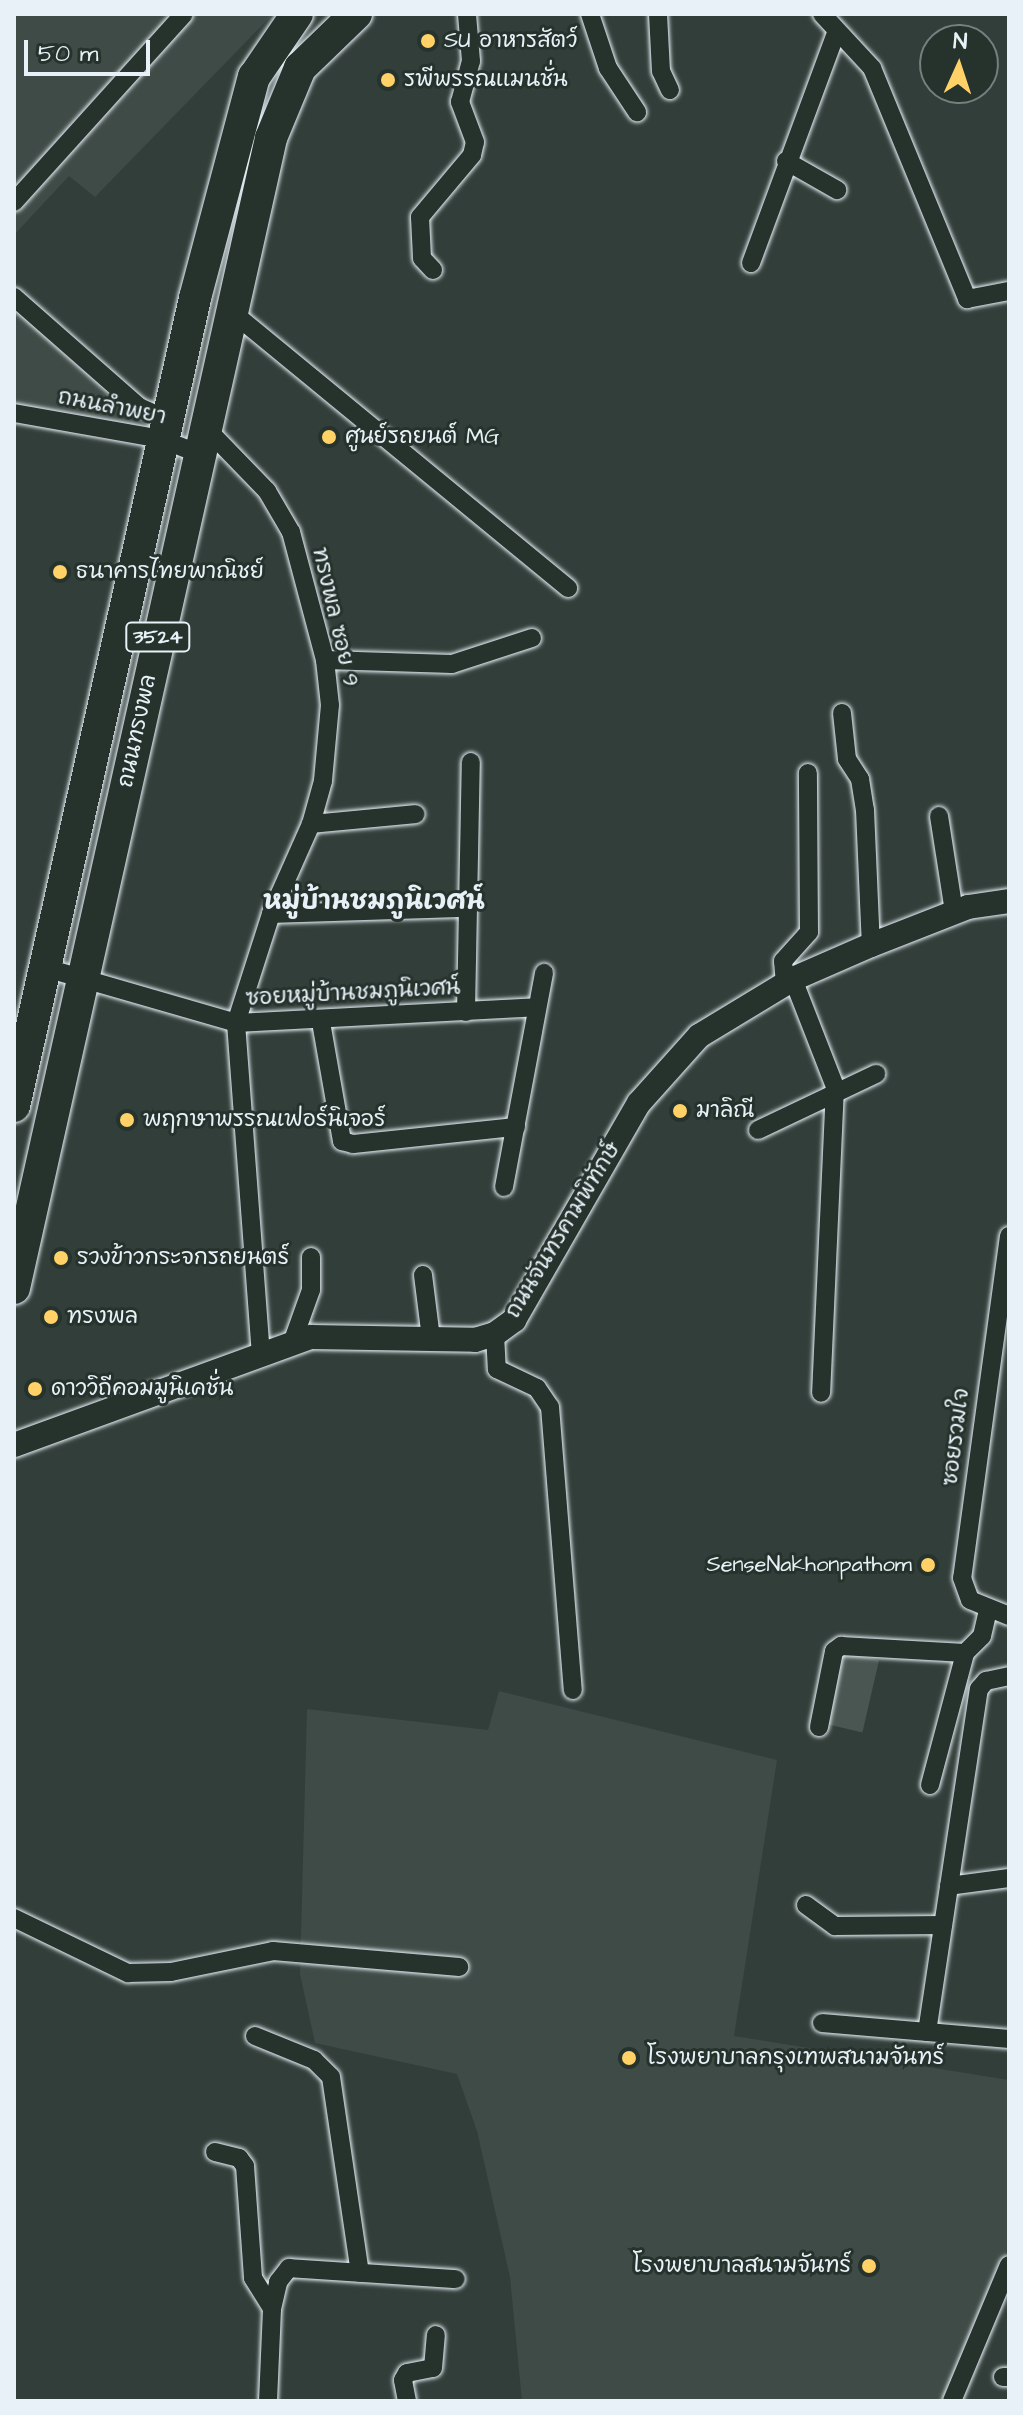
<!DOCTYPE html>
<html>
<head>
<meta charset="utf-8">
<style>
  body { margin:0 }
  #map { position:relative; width:1023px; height:2415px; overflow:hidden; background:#323e39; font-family:"Architects Daughter","Playpen Sans Thai",sans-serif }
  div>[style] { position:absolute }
  .built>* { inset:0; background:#3f4b46 }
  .green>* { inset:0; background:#495651; transform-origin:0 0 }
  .roads { filter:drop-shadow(0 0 2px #e8f1f8) drop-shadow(0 0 2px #e8f1f8) }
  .street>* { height:18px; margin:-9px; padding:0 9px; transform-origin:9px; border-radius:9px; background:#26332d }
  .secondary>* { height:24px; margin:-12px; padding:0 12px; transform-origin:12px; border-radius:12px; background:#26332d }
  .highway>* { height:32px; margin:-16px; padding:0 16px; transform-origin:16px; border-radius:16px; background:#26332d }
  .dots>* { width:22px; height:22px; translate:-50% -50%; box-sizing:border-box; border:4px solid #26332d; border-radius:50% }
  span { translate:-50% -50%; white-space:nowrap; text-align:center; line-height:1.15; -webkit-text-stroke:6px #26332d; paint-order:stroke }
  .shield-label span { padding:2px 6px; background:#26332d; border:2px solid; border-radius:6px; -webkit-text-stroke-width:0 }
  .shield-label { font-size:20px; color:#e8f1f8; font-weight:700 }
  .poi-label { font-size:22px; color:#e8f1f8 }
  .left { translate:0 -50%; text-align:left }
  .right { translate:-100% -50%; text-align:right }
  .street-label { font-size:22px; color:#e8f1f8 }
  .quarter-label { font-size:26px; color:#e8f1f8; font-weight:700 }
  .frame { position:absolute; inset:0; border:16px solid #e8f1f8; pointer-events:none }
  .north { position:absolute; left:919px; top:24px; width:80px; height:80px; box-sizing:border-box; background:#26332d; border:2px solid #747f7e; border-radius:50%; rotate:3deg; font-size:22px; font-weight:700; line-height:32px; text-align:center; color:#e8f1f8 }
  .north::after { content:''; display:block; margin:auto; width:28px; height:36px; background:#ffd166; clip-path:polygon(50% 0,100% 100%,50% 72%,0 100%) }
  .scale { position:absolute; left:24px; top:40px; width:126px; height:36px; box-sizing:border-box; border:4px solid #e8f1f8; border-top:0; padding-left:10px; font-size:24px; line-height:28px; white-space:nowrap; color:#e8f1f8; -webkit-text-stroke:6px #26332d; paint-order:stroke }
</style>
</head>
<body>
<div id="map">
  <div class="built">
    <div style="clip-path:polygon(14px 14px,273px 14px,95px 197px,69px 176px,14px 235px)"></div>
    <div style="clip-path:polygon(14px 298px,143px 431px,14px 407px)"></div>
    <div style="clip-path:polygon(499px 1691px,777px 1760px,734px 2036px,1009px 2080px,1009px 2245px,944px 2401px,522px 2401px,510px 2277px,477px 2131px,457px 2074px,315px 2043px,300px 1974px,307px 1709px,488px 1730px)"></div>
  </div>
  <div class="green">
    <div style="left:843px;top:1652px;width:37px;height:74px;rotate:13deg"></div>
  </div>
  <div class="roads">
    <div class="street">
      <div style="left:590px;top:14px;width:57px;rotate:71.6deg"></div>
      <div style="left:608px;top:68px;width:53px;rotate:56.6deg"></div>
      <div style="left:658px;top:14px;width:57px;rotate:87deg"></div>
      <div style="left:661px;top:71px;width:21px;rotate:65deg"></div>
      <div style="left:822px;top:14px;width:74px;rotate:47.2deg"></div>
      <div style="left:872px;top:68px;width:250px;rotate:67.6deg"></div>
      <div style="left:967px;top:299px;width:43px;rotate:-10.8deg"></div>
      <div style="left:786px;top:161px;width:59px;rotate:29.6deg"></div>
      <div style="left:14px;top:202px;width:253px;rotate:-47.9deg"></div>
      <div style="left:751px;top:263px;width:245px;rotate:-69.7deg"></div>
      <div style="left:433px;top:270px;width:16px;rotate:-133deg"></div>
      <div style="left:422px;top:258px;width:41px;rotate:-92.8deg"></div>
      <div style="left:420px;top:217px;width:81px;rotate:-50deg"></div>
      <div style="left:472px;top:155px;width:13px;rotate:-77deg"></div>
      <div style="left:475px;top:142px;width:43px;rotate:-110.6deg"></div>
      <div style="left:460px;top:102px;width:42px;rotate:-75deg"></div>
      <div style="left:471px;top:61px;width:47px;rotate:-94.9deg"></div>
      <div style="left:14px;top:297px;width:167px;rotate:41.3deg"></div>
      <div style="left:139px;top:407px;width:27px;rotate:24deg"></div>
      <div style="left:232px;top:312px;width:435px;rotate:39.4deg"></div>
      <div style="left:14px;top:413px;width:149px;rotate:10deg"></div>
      <div style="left:161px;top:439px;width:42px;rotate:21deg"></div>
      <div style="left:206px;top:428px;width:88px;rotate:45.9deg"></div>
      <div style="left:267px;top:491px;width:48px;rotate:59.7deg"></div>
      <div style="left:291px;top:532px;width:132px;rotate:75.1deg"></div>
      <div style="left:325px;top:660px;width:45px;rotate:83.7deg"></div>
      <div style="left:330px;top:705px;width:76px;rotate:95.3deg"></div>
      <div style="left:323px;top:781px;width:45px;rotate:105.6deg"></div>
      <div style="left:311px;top:824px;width:98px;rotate:114deg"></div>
      <div style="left:271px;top:914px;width:114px;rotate:107.8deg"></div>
      <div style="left:236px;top:1023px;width:331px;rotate:85.7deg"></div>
      <div style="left:325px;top:660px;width:127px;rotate:1.8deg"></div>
      <div style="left:452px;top:664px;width:84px;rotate:-18deg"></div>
      <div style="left:842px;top:713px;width:46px;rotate:83.8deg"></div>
      <div style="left:847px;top:759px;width:24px;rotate:57deg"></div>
      <div style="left:860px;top:779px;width:31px;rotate:81deg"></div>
      <div style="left:865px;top:810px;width:135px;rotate:87.5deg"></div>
      <div style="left:939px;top:816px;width:97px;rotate:81.1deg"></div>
      <div style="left:311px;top:824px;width:105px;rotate:-5.4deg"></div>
      <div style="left:271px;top:914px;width:196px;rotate:-1.8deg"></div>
      <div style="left:46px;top:968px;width:198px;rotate:16.1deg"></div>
      <div style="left:236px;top:1023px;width:301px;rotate:-3deg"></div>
      <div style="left:793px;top:979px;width:116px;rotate:68.7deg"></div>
      <div style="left:835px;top:1087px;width:306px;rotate:92.6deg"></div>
      <div style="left:785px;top:984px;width:23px;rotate:-95deg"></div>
      <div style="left:783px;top:961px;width:39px;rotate:-48deg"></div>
      <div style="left:809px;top:932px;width:159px;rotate:-90.4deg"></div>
      <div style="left:466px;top:1012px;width:250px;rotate:-88.9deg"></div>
      <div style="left:321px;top:1022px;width:121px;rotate:80deg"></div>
      <div style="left:342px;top:1141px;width:11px;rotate:15deg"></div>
      <div style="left:353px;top:1144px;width:164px;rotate:-6deg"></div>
      <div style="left:758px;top:1130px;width:131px;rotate:-25.4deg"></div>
      <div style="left:504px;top:1187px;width:218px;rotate:-79.4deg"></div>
      <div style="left:1009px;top:1236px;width:345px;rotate:97.8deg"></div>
      <div style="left:962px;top:1578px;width:23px;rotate:70deg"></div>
      <div style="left:970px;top:1600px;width:42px;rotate:22.3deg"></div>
      <div style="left:423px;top:1275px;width:64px;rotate:82.8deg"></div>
      <div style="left:495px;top:1334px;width:35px;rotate:87deg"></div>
      <div style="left:497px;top:1369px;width:44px;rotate:25.4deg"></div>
      <div style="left:537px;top:1388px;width:23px;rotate:56deg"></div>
      <div style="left:550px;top:1407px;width:284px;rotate:85.4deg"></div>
      <div style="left:292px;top:1343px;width:56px;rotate:-70.3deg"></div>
      <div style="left:311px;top:1290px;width:33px;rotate:-90deg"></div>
      <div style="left:819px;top:1727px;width:77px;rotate:-78.8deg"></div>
      <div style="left:834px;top:1651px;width:9px;rotate:-36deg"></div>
      <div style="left:841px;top:1646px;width:124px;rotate:3.2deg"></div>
      <div style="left:930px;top:1785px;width:137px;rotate:-75.1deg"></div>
      <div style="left:965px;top:1653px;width:24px;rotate:-45deg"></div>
      <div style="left:982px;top:1636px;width:28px;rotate:-77deg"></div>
      <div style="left:949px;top:1886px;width:61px;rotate:-7.6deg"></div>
      <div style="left:806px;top:1905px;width:36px;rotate:36deg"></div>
      <div style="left:835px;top:1926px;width:108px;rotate:-0.5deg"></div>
      <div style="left:14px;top:1918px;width:127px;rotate:25.8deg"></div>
      <div style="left:128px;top:1973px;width:43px;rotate:-1.3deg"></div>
      <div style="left:171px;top:1972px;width:104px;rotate:-11.6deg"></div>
      <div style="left:273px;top:1951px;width:187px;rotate:4.9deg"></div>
      <div style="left:822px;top:2023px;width:188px;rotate:4.9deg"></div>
      <div style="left:927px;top:2032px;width:347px;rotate:-81.4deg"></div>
      <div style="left:979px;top:1689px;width:11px;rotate:-49deg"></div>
      <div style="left:986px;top:1681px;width:24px;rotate:-12deg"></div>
      <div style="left:255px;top:2036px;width:64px;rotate:22.1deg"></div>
      <div style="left:314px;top:2060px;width:24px;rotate:45deg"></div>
      <div style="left:331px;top:2077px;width:198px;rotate:81.6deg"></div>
      <div style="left:215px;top:2152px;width:25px;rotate:14deg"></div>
      <div style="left:239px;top:2158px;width:10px;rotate:53deg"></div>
      <div style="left:245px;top:2166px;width:112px;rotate:85.9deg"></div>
      <div style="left:253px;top:2278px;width:36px;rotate:58deg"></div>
      <div style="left:1003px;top:2377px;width:6px"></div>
      <div style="left:268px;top:2401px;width:92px;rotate:-87.5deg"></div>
      <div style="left:272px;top:2309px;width:28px;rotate:-77deg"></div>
      <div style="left:278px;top:2282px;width:18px;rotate:-52deg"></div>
      <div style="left:289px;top:2268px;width:167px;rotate:3.8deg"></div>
      <div style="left:407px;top:2401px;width:21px;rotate:-101deg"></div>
      <div style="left:403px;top:2380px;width:8px;rotate:-60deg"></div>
      <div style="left:407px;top:2373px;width:26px;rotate:-11deg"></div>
      <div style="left:433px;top:2368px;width:33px;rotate:-85deg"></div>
      <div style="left:952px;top:2401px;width:147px;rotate:-67.3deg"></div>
    </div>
    <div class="secondary">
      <div style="left:14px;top:1445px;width:316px;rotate:-20deg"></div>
      <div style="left:311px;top:1337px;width:164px;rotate:1deg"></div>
      <div style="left:475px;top:1340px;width:21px;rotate:-17deg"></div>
      <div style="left:495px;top:1334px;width:24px;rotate:-36deg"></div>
      <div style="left:514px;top:1320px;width:250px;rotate:-60.1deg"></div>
      <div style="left:639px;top:1103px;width:90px;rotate:-48.2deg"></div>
      <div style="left:699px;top:1036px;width:110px;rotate:-31.2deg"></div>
      <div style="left:793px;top:979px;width:85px;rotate:-23.6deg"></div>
      <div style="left:871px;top:945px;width:104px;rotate:-21.4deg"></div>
      <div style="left:968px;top:907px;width:41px;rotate:-8.3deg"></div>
    </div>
    <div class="highway">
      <div style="left:14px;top:1106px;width:828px;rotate:-77.37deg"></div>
      <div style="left:195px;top:298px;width:229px;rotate:-75.1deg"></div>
      <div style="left:254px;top:77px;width:76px;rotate:-55.7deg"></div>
      <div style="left:14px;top:1288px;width:1178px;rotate:-77.4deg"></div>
      <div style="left:271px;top:138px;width:76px;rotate:-67.5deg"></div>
      <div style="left:300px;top:68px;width:78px;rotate:-44deg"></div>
    </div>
  </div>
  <div class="dots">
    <div style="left:428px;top:41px;background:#ffd166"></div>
    <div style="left:388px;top:80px;background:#ffd166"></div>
    <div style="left:329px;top:437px;background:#ffd166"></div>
    <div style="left:60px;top:572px;background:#ffd166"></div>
    <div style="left:680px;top:1111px;background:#ffd166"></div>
    <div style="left:127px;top:1120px;background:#ffd166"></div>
    <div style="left:61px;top:1258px;background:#ffd166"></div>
    <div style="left:51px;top:1317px;background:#ffd166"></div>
    <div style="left:35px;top:1389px;background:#ffd166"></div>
    <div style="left:928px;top:1565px;background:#ffd166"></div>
    <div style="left:629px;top:2058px;background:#ffd166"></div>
    <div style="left:869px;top:2266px;background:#ffd166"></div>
  </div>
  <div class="shield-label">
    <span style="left:158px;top:637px">3524</span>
  </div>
  <div class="poi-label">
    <span class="left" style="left:444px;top:41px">SU อาหารสัตว์</span>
    <span class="left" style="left:404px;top:80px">รพีพรรณแมนชั่น</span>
    <span class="left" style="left:345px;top:437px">ศูนย์รถยนต์ MG</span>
    <span class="left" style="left:76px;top:572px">ธนาคารไทยพาณิชย์</span>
    <span class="left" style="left:696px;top:1111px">มาลิณี</span>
    <span class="left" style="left:143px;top:1120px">พฤกษาพรรณเฟอร์นิเจอร์</span>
    <span class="left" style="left:77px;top:1258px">รวงข้าวกระจกรถยนตร์</span>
    <span class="left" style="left:67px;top:1317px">ทรงพล</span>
    <span class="left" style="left:51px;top:1389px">ดาววิถีคอมมูนิเคชั่น</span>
    <span class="right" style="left:912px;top:1565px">SenseNakhonpathom</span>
    <span class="left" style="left:647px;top:2058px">โรงพยาบาลกรุงเทพสนามจันทร์</span>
    <span class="right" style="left:851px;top:2266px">โรงพยาบาลสนามจันทร์</span>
  </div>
  <div class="street-label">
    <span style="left:112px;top:407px;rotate:11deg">ถนนลำพยา</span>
    <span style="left:335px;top:617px;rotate:77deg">ทรงพล ซอย 9</span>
    <span style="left:137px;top:731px;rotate:-78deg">ถนนทรงพล</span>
    <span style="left:353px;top:993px;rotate:-3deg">ซอยหมู่บ้านชมภูนิเวศน์</span>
    <span style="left:563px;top:1230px;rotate:-59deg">ถนนจันทรคามพิทักษ์</span>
    <span style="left:956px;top:1437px;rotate:-83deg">ซอยรวมใจ</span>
  </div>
  <div class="quarter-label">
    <span style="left:374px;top:902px">หมู่บ้านชมภูนิเวศน์</span>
  </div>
  <div class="frame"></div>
  <div class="north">N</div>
  <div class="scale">50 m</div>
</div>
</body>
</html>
